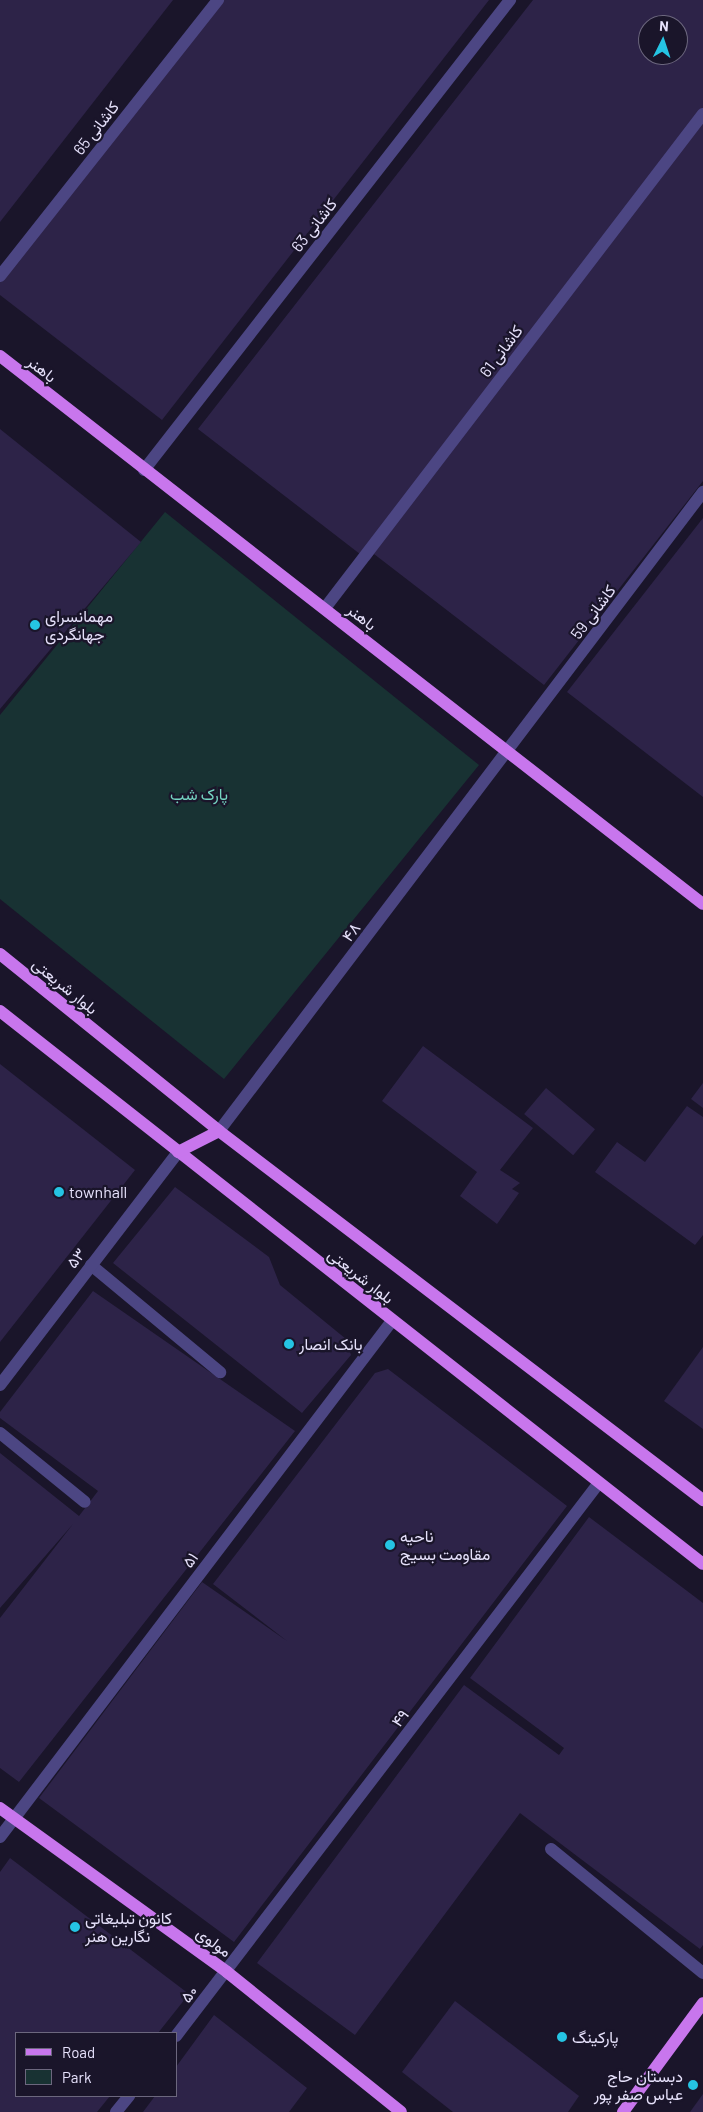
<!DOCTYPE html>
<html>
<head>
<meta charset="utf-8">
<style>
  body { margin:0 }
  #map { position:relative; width:703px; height:2112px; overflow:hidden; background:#1a152a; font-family:Barlow,Vazirmatn,sans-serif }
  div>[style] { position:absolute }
  .green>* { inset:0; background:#183233 }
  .building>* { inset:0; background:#2d2348; transform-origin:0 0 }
  .minor>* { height:12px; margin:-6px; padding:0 6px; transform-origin:6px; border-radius:6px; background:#4c4683 }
  .major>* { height:12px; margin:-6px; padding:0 6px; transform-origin:6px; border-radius:6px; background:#c876ed }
  .dots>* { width:14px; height:14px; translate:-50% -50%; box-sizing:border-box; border:2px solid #1a152a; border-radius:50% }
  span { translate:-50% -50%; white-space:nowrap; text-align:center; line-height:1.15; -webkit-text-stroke:4.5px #1a152a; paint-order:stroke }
  .street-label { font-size:16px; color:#e6e1fb }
  .poi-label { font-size:16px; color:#e6e1fb }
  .left { translate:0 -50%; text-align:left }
  .right { translate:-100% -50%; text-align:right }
  .park-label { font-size:16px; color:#75d4c2 }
  .legend { position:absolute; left:15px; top:2032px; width:162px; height:65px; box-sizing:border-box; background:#1a152a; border:1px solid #6c677e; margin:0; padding:6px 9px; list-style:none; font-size:15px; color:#e6e1fb }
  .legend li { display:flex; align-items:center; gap:10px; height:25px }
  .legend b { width:25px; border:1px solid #6c677e }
  .north { position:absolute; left:638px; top:15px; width:50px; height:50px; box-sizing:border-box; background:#1a152a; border:1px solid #6c677e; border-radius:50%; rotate:4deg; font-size:14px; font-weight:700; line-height:20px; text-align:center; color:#e6e1fb }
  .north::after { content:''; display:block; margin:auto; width:18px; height:22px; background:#25c4e3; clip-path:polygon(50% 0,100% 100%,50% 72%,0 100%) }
</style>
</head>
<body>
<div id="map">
  <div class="green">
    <div style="clip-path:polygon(165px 512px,479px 765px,224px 1079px,0 899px,0 715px)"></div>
  </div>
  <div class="building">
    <div style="clip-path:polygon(0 0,173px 0,0 222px)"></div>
    <div style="clip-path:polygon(216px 0,489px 0,162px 420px,0 295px,0 278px)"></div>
    <div style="clip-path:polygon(evenodd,533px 0,703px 0,703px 481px,544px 685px,374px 554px,369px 561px,198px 429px,533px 0,648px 25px,678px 25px,678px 55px,648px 55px,648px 25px)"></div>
    <div style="clip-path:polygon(0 429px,141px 542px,0 709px)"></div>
    <div style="clip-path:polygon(703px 518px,703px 797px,567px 692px)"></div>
    <div style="clip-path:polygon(423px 1046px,533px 1128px,500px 1170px,520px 1183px,512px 1189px,519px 1193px,497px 1224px,460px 1196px,477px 1172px,382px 1101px)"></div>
    <div style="clip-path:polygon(0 1064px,135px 1170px,0 1342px)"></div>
    <div style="clip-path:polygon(703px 1083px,703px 1108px,691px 1099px)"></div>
    <div style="left:546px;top:1088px;width:64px;height:34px;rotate:40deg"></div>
    <div style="clip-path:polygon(687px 1106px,703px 1117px,703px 1235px,695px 1245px,595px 1172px,617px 1142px,645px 1162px)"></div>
    <div style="clip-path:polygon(175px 1187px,269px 1257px,280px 1285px,346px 1339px,351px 1355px,302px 1413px,113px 1263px)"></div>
    <div style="clip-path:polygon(93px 1291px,295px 1431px,19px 1782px,0 1768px,0 1618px,73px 1524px,0 1608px,0 1453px,79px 1516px,98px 1491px,0 1418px,0 1412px)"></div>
    <div style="clip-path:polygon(703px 1347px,703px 1429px,664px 1401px)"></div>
    <div style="clip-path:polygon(388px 1369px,567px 1506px,234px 1942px,39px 1798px,202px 1582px,287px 1641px,213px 1584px,375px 1373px)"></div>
    <div style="clip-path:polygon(589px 1517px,703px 1603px,703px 1945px,700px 1949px,520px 1813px,355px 2035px,257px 1963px,464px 1685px,559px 1755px,564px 1748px,470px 1678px)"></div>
    <div style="clip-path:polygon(10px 1858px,189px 1994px,158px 2033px,16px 2033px,16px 2096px,110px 2096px,97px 2112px,0 2112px,0 1872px)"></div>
    <div style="clip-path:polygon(455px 2001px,579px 2096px,568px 2112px,453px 2112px,402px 2072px)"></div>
    <div style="clip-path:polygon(214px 2015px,307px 2088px,289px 2112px,143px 2112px,155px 2096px,176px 2096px,176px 2067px)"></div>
    <div style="clip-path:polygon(703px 2094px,703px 2112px,690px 2112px)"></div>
  </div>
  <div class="minor">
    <div style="left:0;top:276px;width:352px;rotate:-51.7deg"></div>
    <div style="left:144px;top:470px;width:596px;rotate:-52.09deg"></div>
    <div style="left:325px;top:608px;width:622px;rotate:-52.58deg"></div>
    <div style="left:219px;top:1131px;width:802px;rotate:-52.86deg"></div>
    <div style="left:91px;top:1265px;width:168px;rotate:39.7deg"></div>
    <div style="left:0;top:1385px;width:293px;rotate:-52.6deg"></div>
    <div style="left:0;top:1433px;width:109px;rotate:39.1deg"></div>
    <div style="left:0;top:1837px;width:648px;rotate:-52.78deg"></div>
    <div style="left:551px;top:1849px;width:196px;rotate:39.2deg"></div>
    <div style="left:176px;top:2036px;width:695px;rotate:-52.6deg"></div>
    <div style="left:116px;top:2112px;width:21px;rotate:-51deg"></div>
  </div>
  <div class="major">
    <div style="left:0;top:356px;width:891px;rotate:37.94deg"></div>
    <div style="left:0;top:954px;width:282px;rotate:38.9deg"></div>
    <div style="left:219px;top:1131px;width:609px;rotate:37.32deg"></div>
    <div style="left:0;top:1011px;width:894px;rotate:38.19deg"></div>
    <div style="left:178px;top:1152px;width:46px;rotate:-27.1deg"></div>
    <div style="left:0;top:1808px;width:280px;rotate:35.8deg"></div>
    <div style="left:227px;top:1972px;width:223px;rotate:38.8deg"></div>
    <div style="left:623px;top:2112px;width:135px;rotate:-53.7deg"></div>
  </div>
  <div class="dots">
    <div style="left:35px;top:625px;background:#25c4e3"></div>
    <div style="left:59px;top:1192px;background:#25c4e3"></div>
    <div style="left:289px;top:1344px;background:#25c4e3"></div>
    <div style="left:390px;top:1545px;background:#25c4e3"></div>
    <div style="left:75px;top:1927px;background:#25c4e3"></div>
    <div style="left:562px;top:2037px;background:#25c4e3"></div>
    <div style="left:693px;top:2085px;background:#25c4e3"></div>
  </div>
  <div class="street-label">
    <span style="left:96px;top:128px;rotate:-52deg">کاشانی 65</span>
    <span style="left:314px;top:225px;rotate:-52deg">کاشانی 63</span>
    <span style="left:501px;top:351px;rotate:-53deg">کاشانی 61</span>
    <span style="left:42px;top:369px;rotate:38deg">باهنر</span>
    <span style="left:593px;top:612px;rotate:-53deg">کاشانی 59</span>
    <span style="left:362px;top:617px;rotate:38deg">باهنر</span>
    <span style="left:351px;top:932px;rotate:-53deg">۴۸</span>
    <span style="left:65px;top:986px;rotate:39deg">بلوار شریعتی</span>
    <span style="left:76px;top:1258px;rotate:-53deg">۵۳</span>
    <span style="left:361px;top:1276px;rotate:38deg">بلوار شریعتی</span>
    <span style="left:190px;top:1560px;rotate:-53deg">۵۱</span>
    <span style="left:400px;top:1718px;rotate:-53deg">۴۹</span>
    <span style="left:214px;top:1942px;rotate:36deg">مولوی</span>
    <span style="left:189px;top:1994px;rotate:-52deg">۵۰</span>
  </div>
  <div class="poi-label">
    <span class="left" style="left:45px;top:625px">مهمانسرای<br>جهانگردی</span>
    <span class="left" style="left:69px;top:1192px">townhall</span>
    <span class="left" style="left:299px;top:1344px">بانک انصار</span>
    <span class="left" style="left:400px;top:1545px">ناحیه<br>مقاومت بسیج</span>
    <span class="left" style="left:85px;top:1927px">کانون تبلیغاتی<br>نگارین هنر</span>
    <span class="left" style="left:572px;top:2037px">پارکینگ</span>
    <span class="right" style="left:683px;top:2085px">دبستان حاج<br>عباس صفر پور</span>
  </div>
  <div class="park-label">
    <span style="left:199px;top:794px">پارک شب</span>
  </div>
  <ul class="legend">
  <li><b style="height:6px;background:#c876ed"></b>Road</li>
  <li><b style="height:14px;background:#183233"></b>Park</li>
  </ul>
  <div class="north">N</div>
</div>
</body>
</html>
